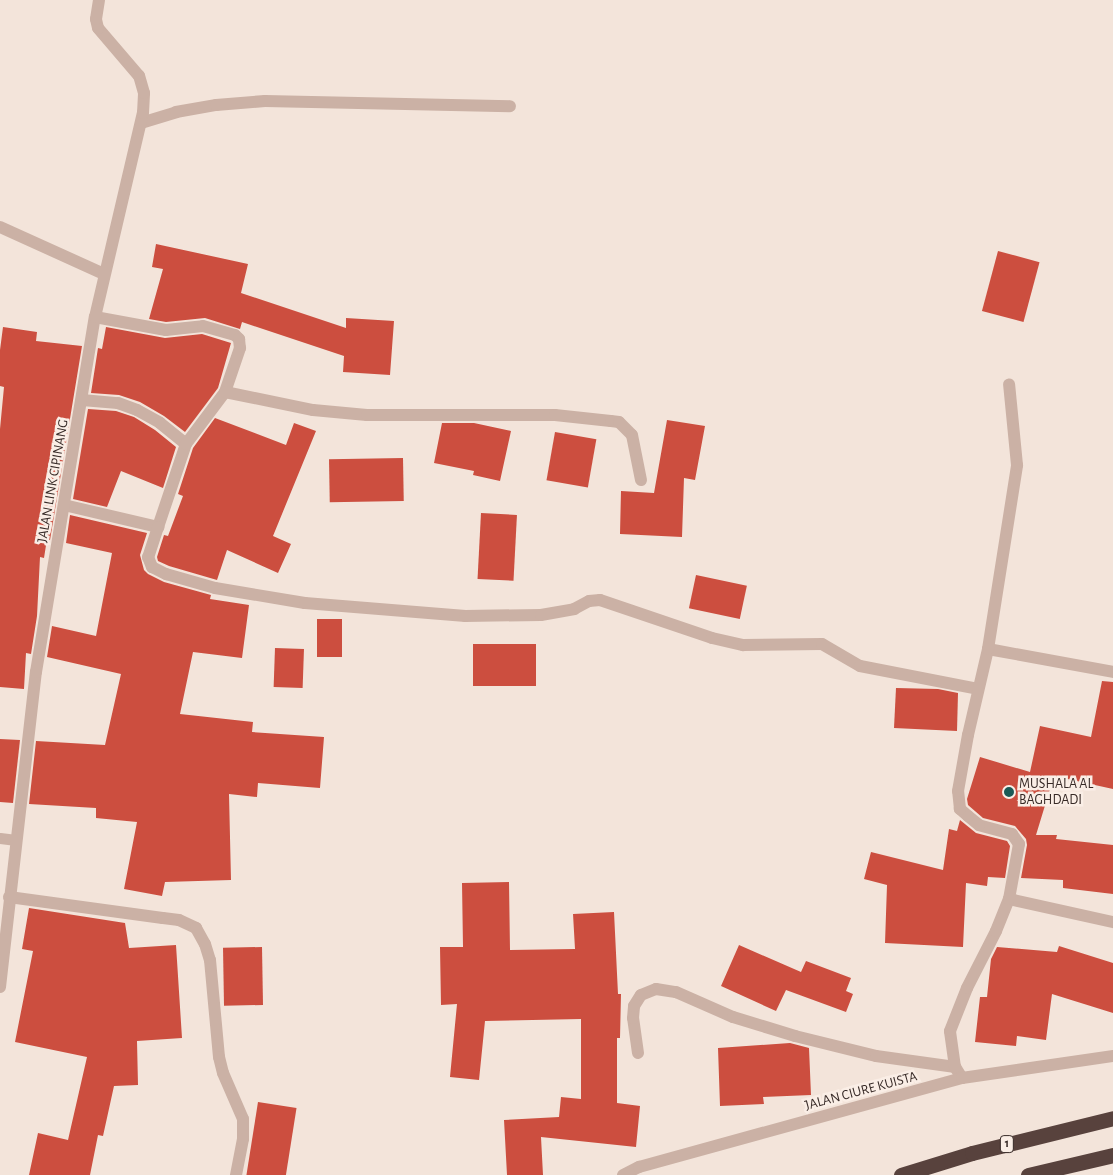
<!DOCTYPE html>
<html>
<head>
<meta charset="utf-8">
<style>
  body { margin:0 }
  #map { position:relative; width:1113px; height:1175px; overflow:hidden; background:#f3e4da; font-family:"Alegreya Sans",sans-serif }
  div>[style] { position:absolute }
  .building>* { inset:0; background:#cc4e3f; transform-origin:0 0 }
  .lane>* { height:11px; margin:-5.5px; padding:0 5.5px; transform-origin:5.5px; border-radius:5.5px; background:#cbb1a5 }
  .street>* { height:12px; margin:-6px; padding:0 6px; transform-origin:6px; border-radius:6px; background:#cbb1a5 }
  .highway>* { height:15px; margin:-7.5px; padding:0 7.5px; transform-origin:7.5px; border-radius:7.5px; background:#58423d }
  .dots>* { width:14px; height:14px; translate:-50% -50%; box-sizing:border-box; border:2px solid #faeee6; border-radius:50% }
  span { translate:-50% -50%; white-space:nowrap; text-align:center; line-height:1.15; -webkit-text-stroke:5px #faeee6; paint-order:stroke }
  .shield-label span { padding:1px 4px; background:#faeee6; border:1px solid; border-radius:4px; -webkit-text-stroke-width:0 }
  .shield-label { font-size:12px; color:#372a27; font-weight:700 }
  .street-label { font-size:14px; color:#372a27 }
  .poi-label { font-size:14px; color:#372a27 }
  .left { translate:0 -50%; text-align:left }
</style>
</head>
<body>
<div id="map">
  <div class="building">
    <div style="clip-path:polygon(156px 244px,248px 264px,241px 293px,346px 328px,346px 318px,394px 321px,390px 375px,343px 372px,344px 356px,242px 322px,240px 329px,205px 318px,166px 322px,149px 319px,163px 269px,152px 267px)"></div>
    <div style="left:998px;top:251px;width:43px;height:62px;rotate:15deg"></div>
    <div style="clip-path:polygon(3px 327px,37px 332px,36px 341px,82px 346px,50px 540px,47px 539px,44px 558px,40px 557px,37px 616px,31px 654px,26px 653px,24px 689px,0 687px,0 429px,4px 387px,0 386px,0 350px)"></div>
    <div style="clip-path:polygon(106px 327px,165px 338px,202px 334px,231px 343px,218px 388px,185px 432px,164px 416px,140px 402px,119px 395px,91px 393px,98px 348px,102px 349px)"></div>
    <div style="clip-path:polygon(88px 409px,116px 411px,134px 417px,155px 430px,176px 447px,163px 488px,121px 471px,107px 507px,73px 499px)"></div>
    <div style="clip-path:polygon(215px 418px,286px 445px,294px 423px,316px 431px,273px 536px,291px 544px,278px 573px,227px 550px,217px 580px,169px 566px,158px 561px,157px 557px,164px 535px,168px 536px,183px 496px,178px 494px,193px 448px)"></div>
    <div style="clip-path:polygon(667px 420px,705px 426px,695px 480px,684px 478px,682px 537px,620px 534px,621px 491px,654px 493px)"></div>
    <div style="clip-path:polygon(442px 423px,474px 423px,511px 431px,500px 481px,473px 475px,474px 471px,434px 463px)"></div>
    <div style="left:555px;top:432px;width:42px;height:49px;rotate:10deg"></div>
    <div style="left:403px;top:458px;width:43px;height:74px;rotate:89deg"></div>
    <div style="left:481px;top:513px;width:36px;height:66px;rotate:3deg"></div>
    <div style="clip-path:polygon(70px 515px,147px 533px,140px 555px,144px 570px,148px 574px,164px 582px,211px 595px,210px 599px,249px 605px,242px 658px,193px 652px,180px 714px,253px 722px,252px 732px,324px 737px,320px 788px,258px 783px,257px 797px,229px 794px,231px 880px,165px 882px,162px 896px,124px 889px,137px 822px,96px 818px,96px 808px,29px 804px,36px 741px,105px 745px,121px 674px,47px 657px,52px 626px,96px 636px,112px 553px,66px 543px)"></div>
    <div style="left:696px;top:575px;width:52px;height:34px;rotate:12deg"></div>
    <div style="left:317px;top:619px;width:25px;height:38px"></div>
    <div style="left:473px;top:644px;width:63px;height:42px"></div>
    <div style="left:275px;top:648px;width:29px;height:39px;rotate:2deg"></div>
    <div style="clip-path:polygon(1102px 681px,1113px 682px,1113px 789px,1054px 776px,1036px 835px,1057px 835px,1056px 839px,1113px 845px,1113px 894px,1063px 888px,1063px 880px,1021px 878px,1027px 845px,1026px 839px,1015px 826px,983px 818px,968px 805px,967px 799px,980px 757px,1030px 772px,1040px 726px,1091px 737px)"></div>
    <div style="clip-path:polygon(896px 688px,938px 689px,958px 693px,957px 731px,894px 728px)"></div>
    <div style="clip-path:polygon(0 739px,20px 740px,13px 803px,0 802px)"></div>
    <div style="clip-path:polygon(960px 820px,976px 833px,1007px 841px,1010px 846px,1005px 878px,988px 877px,987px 886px,966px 883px,963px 947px,885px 943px,887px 885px,864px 879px,871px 852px,943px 870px,949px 829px,957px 831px)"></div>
    <div style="clip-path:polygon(509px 882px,510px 950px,575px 949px,573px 914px,614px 912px,618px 994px,621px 994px,620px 1038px,617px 1038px,617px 1103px,640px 1106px,636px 1147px,541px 1137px,543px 1175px,507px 1175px,504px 1120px,559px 1117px,561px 1097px,581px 1099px,581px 1019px,485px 1021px,479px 1080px,450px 1077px,457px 1004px,441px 1005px,440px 947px,463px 947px,462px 883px)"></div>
    <div style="clip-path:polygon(29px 908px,125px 923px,129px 948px,176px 945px,182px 1038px,137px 1041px,138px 1085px,114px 1086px,103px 1136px,98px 1135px,90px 1175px,29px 1175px,38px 1133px,68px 1140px,87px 1057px,15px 1042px,33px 951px,22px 949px)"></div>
    <div style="clip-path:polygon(739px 945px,801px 972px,806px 961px,851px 978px,846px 991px,853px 994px,846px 1012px,786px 990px,776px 1011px,721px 986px)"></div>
    <div style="clip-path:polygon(1059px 946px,1113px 963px,1113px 1013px,1052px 994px,1046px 1040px,1017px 1036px,1016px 1046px,975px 1042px,980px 997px,987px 997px,991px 959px,997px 947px,1057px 952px)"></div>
    <div style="left:262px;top:947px;width:58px;height:39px;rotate:89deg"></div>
    <div style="clip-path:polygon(790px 1043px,809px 1048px,811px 1095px,763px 1097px,764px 1104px,720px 1106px,718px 1048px)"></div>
    <div style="left:258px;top:1102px;width:39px;height:74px;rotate:9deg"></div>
  </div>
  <div class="lane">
    <div style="left:0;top:838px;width:16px;rotate:7deg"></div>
  </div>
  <div class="street">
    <div style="left:141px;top:123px;width:37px;rotate:-17deg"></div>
    <div style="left:176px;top:112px;width:41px;rotate:-9.9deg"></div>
    <div style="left:216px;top:105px;width:49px;rotate:-4.7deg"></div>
    <div style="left:265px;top:101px;width:245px;rotate:1.2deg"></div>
    <div style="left:0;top:227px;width:114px;rotate:24.3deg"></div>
    <div style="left:95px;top:317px;width:72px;rotate:10.4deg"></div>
    <div style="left:166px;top:330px;width:37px;rotate:-6deg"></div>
    <div style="left:203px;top:326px;width:33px;rotate:16deg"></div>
    <div style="left:235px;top:335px;width:6px;rotate:45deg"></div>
    <div style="left:239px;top:339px;width:9px;rotate:84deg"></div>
    <div style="left:240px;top:348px;width:46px;rotate:108.8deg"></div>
    <div style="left:82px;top:400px;width:36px;rotate:5deg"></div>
    <div style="left:118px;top:403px;width:20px;rotate:20deg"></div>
    <div style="left:137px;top:410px;width:26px;rotate:29deg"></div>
    <div style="left:160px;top:423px;width:33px;rotate:39deg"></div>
    <div style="left:64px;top:505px;width:97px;rotate:13.2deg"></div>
    <div style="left:158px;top:527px;width:88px;rotate:-71.4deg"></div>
    <div style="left:186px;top:444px;width:65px;rotate:-53.1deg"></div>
    <div style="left:225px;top:392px;width:90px;rotate:11.6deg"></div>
    <div style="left:313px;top:410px;width:54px;rotate:5.3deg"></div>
    <div style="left:367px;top:415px;width:188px"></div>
    <div style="left:555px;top:415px;width:56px;rotate:6.1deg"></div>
    <div style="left:611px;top:421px;width:8px;rotate:7deg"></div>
    <div style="left:619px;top:422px;width:18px;rotate:45deg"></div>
    <div style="left:632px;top:435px;width:46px;rotate:78.7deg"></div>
    <div style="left:158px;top:527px;width:32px;rotate:108deg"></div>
    <div style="left:148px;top:557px;width:11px;rotate:68deg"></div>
    <div style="left:152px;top:567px;width:16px;rotate:27deg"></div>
    <div style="left:166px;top:574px;width:51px;rotate:15.9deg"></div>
    <div style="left:215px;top:588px;width:91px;rotate:9.5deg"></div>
    <div style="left:305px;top:603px;width:161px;rotate:4.6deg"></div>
    <div style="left:465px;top:616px;width:76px;rotate:-0.8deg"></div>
    <div style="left:541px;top:615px;width:34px;rotate:-10deg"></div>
    <div style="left:574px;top:609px;width:17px;rotate:-28deg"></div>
    <div style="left:589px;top:601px;width:11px;rotate:-5deg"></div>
    <div style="left:600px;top:600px;width:118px;rotate:18.7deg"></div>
    <div style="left:712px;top:638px;width:32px;rotate:13deg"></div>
    <div style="left:743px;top:645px;width:79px;rotate:-0.7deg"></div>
    <div style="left:822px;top:644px;width:44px;rotate:30.1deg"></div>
    <div style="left:860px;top:666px;width:120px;rotate:11deg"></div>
    <div style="left:988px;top:649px;width:127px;rotate:10.4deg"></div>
    <div style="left:9px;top:897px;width:155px;rotate:7.8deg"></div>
    <div style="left:163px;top:918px;width:16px;rotate:7deg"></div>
    <div style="left:179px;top:920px;width:19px;rotate:25deg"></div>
    <div style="left:196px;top:928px;width:18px;rotate:61deg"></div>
    <div style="left:205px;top:944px;width:17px;rotate:73deg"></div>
    <div style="left:210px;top:960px;width:97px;rotate:84.7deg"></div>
    <div style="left:219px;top:1057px;width:16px;rotate:76deg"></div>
    <div style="left:223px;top:1073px;width:50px;rotate:66.5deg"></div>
    <div style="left:243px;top:1119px;width:20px;rotate:90deg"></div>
    <div style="left:243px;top:1139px;width:37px;rotate:101deg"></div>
    <div style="left:1009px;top:899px;width:107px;rotate:12.5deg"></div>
    <div style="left:0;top:987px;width:317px;rotate:-83.5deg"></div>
    <div style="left:36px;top:672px;width:360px;rotate:-80.6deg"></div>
    <div style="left:95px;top:317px;width:210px;rotate:-76.8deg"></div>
    <div style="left:143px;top:113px;width:20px;rotate:-87deg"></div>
    <div style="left:144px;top:93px;width:18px;rotate:-106deg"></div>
    <div style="left:139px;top:76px;width:63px;rotate:-130.5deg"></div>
    <div style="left:98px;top:28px;width:9px;rotate:-103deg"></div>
    <div style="left:96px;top:19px;width:19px;rotate:-81deg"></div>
    <div style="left:638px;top:1053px;width:35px;rotate:-98deg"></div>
    <div style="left:633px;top:1018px;width:12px;rotate:-85deg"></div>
    <div style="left:634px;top:1006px;width:13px;rotate:-58deg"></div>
    <div style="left:641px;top:995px;width:16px;rotate:-22deg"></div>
    <div style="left:656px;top:989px;width:20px;rotate:9deg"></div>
    <div style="left:676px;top:992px;width:62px;rotate:23.7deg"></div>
    <div style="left:733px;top:1017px;width:65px;rotate:17deg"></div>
    <div style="left:795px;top:1036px;width:83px;rotate:13.9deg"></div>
    <div style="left:876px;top:1056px;width:80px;rotate:7.9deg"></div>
    <div style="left:962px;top:1078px;width:13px;rotate:-122deg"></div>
    <div style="left:955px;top:1067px;width:36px;rotate:-98deg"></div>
    <div style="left:950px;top:1031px;width:46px;rotate:-68.4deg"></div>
    <div style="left:967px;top:988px;width:64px;rotate:-63deg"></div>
    <div style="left:996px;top:931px;width:35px;rotate:-68deg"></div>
    <div style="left:1009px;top:899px;width:56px;rotate:-79.7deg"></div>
    <div style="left:1019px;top:844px;width:12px;rotate:-125deg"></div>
    <div style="left:1012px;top:834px;width:34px;rotate:-165deg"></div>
    <div style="left:979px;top:825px;width:14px;rotate:-141deg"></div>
    <div style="left:968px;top:816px;width:11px;rotate:-139deg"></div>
    <div style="left:960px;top:809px;width:18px;rotate:-96deg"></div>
    <div style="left:958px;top:791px;width:57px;rotate:-79.9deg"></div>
    <div style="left:968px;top:735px;width:88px;rotate:-76.9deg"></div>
    <div style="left:988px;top:649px;width:186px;rotate:-81deg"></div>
    <div style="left:1017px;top:465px;width:81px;rotate:-95.6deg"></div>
    <div style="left:623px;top:1175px;width:18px;rotate:-27deg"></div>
    <div style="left:639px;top:1167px;width:335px;rotate:-15.4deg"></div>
    <div style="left:962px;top:1078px;width:153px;rotate:-8.3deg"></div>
  </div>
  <div class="highway">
    <div style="left:901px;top:1175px;width:74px;rotate:-17.2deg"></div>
    <div style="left:972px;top:1153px;width:145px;rotate:-13.9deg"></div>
    <div style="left:1028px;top:1175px;width:87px;rotate:-13.2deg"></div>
  </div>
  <div class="dots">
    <div style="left:1009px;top:792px;background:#1a5a56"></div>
  </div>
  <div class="shield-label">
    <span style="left:1007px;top:1144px">1</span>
  </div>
  <div class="street-label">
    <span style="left:53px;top:481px;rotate:-80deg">JALAN LINK CIPINANG</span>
    <span style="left:861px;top:1091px;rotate:-15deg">JALAN CIURE KUISTA</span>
  </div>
  <div class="poi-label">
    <span class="left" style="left:1019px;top:792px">MUSHALA AL<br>BAGHDADI</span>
  </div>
</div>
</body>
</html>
